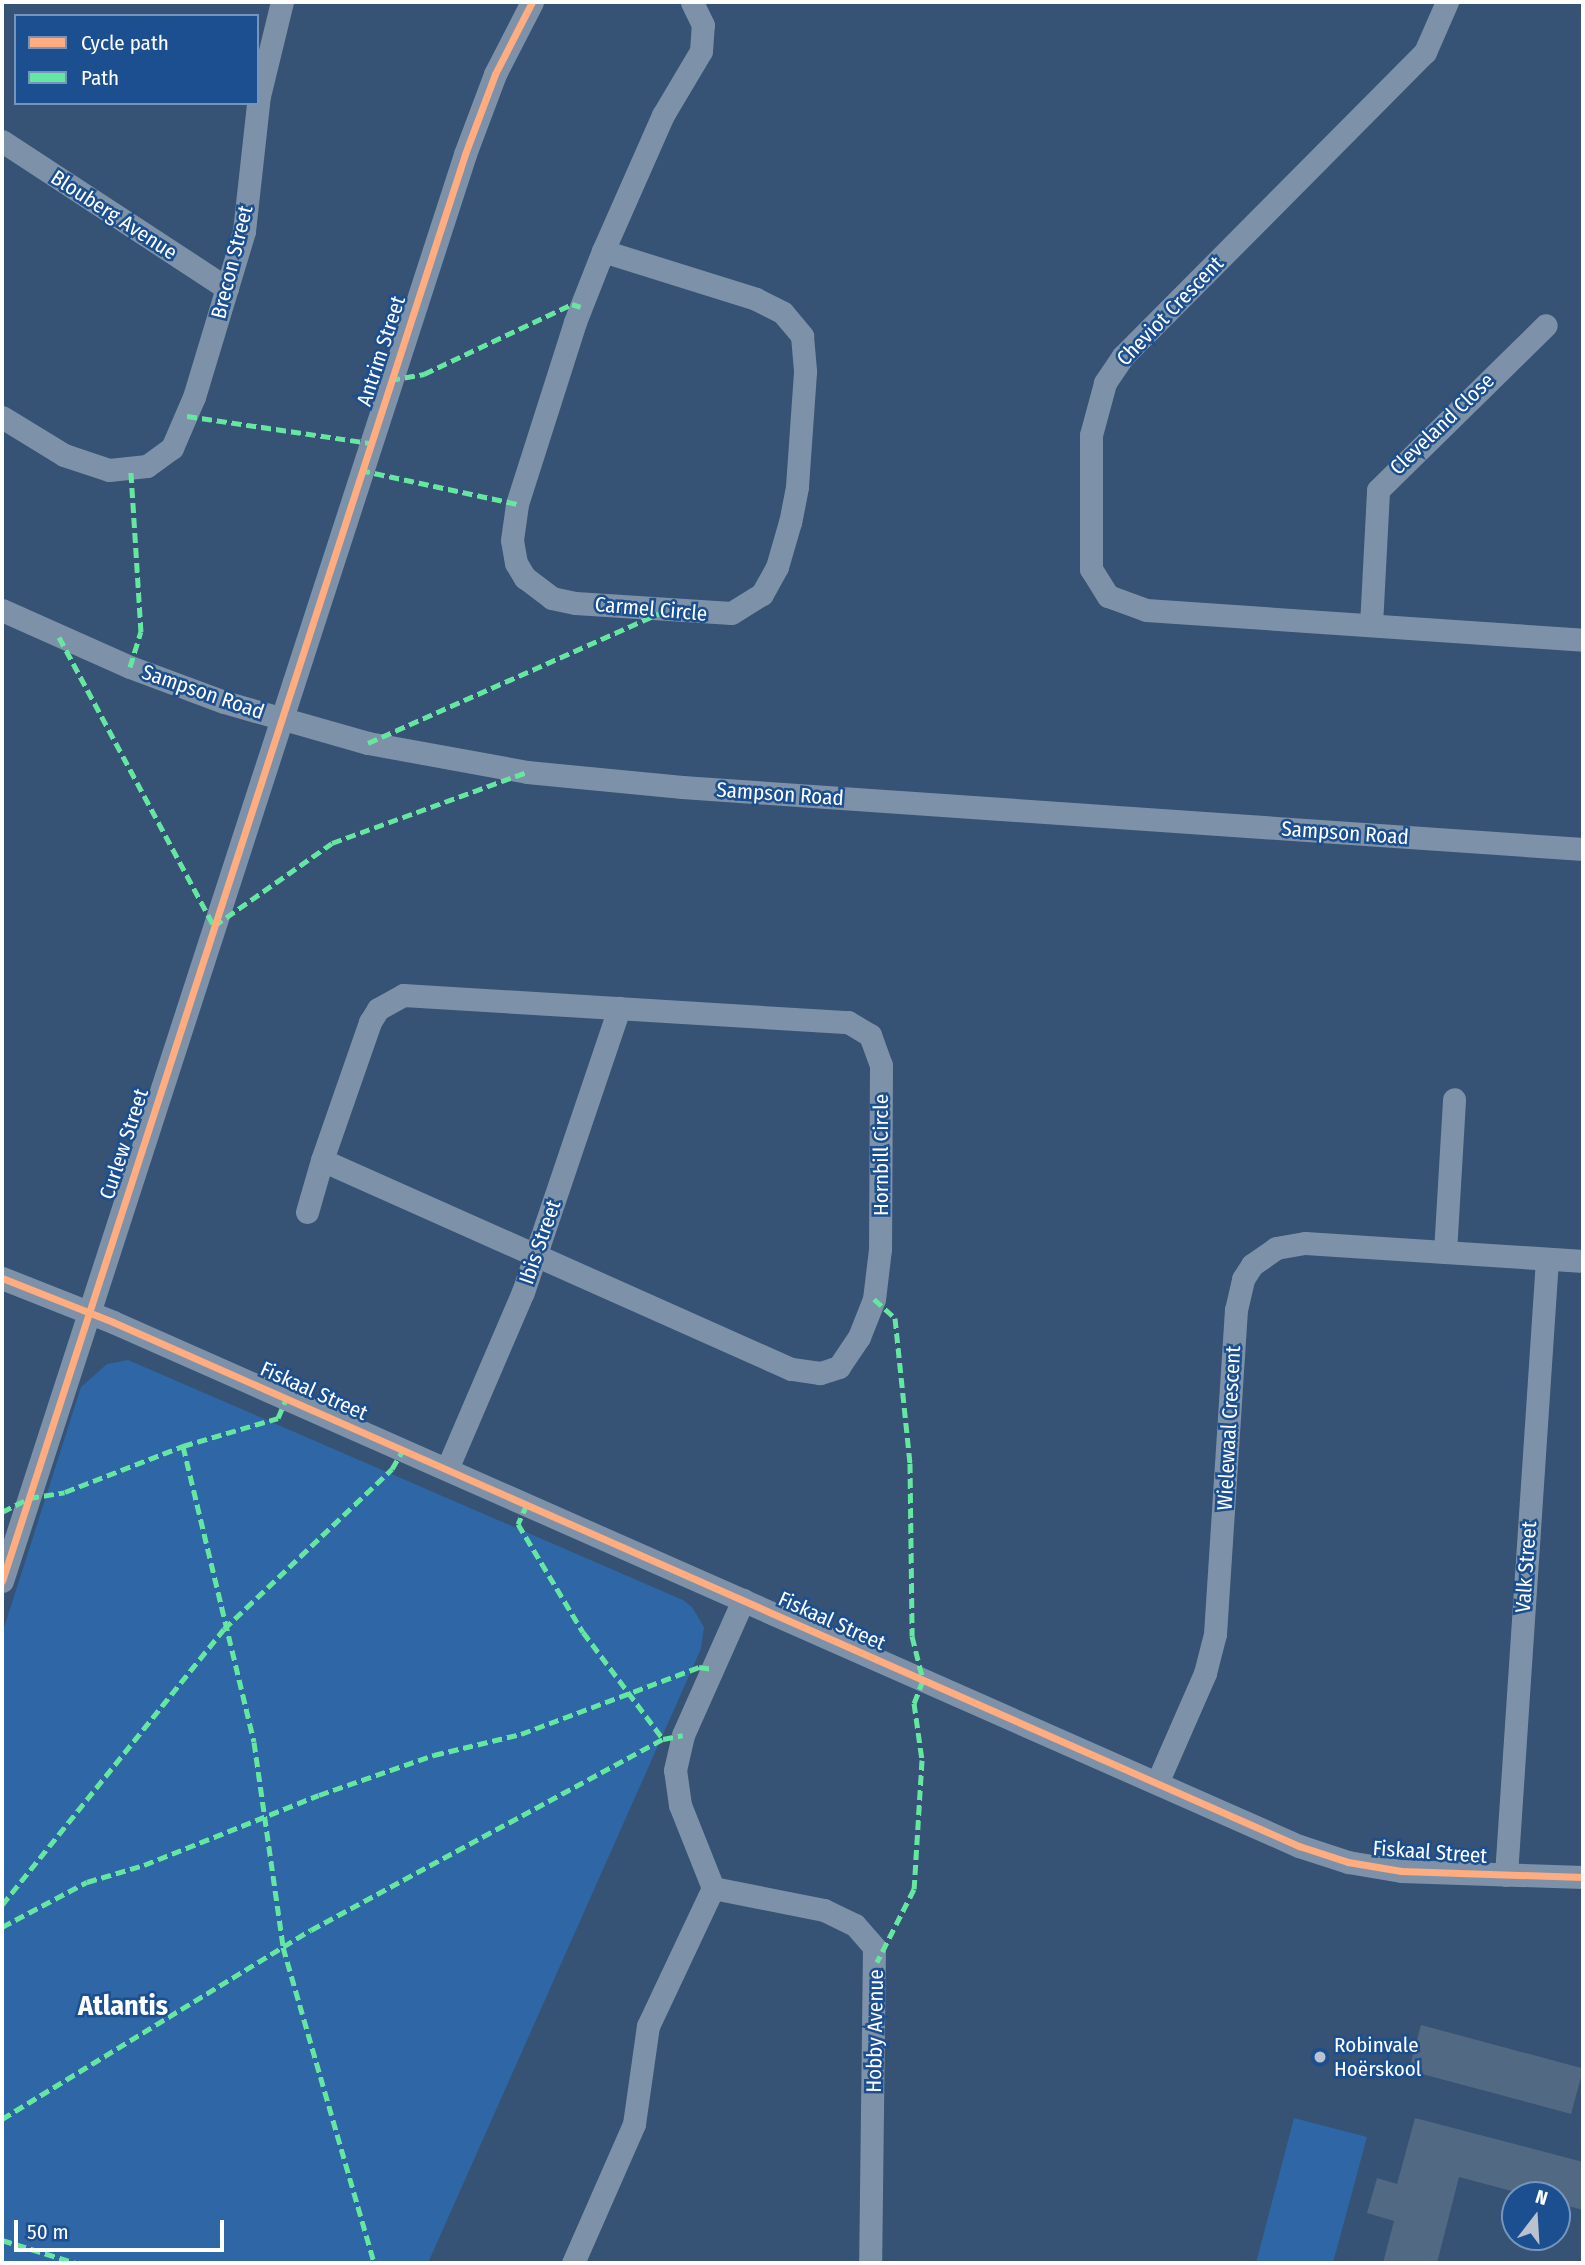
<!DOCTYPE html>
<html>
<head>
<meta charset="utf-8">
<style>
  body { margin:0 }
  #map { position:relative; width:1585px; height:2265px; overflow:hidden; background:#365274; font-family:"Fira Sans Condensed",sans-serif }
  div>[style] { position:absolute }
  .green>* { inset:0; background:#2f66a5 }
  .building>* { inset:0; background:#526984; transform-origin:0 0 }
  .minor>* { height:23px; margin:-11.5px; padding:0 11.5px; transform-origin:11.5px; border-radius:11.5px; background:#7d92a8 }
  .quiet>* { height:5px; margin-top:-2.5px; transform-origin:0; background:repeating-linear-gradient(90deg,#66e7a1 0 10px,transparent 0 15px) }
  .cycleway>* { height:7px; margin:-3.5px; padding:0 3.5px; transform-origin:3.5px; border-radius:3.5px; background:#ffac80 }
  .dots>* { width:19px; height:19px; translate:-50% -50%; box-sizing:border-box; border:4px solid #1b4f8f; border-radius:50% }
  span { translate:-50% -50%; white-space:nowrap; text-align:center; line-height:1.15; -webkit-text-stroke:5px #1b4f8f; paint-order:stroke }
  .street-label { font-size:21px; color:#fff }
  .poi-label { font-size:21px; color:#fff }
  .left { translate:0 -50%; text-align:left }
  .district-label { font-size:28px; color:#fff; font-weight:700 }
  .frame { position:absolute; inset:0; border:4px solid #fff; pointer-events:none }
  .legend { position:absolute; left:14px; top:14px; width:245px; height:91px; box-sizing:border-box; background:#1b4f8f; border:2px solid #7695bc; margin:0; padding:9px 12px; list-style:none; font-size:21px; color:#fff }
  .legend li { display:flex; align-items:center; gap:14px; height:35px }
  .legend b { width:35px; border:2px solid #7695bc }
  .north { position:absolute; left:1501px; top:2181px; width:70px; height:70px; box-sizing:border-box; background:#1b4f8f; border:2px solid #7695bc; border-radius:50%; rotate:17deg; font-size:19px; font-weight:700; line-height:28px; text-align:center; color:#fff }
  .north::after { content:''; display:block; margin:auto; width:24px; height:32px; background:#b9c2ce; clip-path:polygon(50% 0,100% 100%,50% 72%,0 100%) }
  .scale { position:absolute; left:14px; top:2220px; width:210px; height:32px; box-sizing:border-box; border:4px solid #fff; border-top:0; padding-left:9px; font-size:21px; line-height:24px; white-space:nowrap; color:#fff; -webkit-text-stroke:5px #1b4f8f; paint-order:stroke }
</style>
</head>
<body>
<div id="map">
  <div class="green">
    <div style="clip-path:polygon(128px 1360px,683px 1600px,692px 1607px,704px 1627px,701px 1649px,428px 2263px,2px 2263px,2px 1634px,81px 1387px,107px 1364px)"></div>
    <div style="clip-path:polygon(1294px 2118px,1367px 2137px,1333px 2263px,1256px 2263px)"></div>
  </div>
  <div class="building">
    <div style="left:1421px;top:2025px;width:168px;height:47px;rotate:15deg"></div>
    <div style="clip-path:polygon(1415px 2118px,1583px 2162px,1583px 2210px,1557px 2203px,1557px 2195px,1527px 2195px,1459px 2177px,1437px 2263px,1383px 2263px,1394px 2221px,1367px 2213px,1377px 2178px,1397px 2184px)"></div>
  </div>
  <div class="minor">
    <div style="left:1447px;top:2px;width:55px;rotate:113.7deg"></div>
    <div style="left:1425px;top:52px;width:429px;rotate:134.8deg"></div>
    <div style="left:1123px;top:356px;width:32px;rotate:124deg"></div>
    <div style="left:1105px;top:383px;width:54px;rotate:105.1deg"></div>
    <div style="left:1091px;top:435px;width:134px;rotate:90deg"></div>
    <div style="left:1091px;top:569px;width:32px;rotate:58deg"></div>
    <div style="left:1108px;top:596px;width:40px;rotate:20.2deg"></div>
    <div style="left:1146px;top:610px;width:438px;rotate:3.9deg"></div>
    <div style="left:2px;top:141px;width:269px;rotate:33.2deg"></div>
    <div style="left:603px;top:251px;width:160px;rotate:17.4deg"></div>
    <div style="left:756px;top:299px;width:30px;rotate:27deg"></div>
    <div style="left:783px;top:313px;width:30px;rotate:50deg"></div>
    <div style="left:802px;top:336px;width:36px;rotate:85deg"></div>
    <div style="left:805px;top:372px;width:115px;rotate:94deg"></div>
    <div style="left:797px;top:487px;width:36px;rotate:101deg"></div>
    <div style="left:790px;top:522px;width:47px;rotate:106.1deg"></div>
    <div style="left:777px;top:567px;width:31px;rotate:119deg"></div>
    <div style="left:762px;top:594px;width:36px;rotate:148deg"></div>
    <div style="left:731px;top:613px;width:156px;rotate:-176.3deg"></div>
    <div style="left:575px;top:603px;width:24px;rotate:-168deg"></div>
    <div style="left:552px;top:598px;width:34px;rotate:-143deg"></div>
    <div style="left:525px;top:578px;width:17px;rotate:-121deg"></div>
    <div style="left:516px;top:563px;width:23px;rotate:-100deg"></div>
    <div style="left:512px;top:540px;width:36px;rotate:-82deg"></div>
    <div style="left:517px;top:504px;width:191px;rotate:-72.3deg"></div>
    <div style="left:575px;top:322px;width:76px;rotate:-68.5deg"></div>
    <div style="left:603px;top:251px;width:149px;rotate:-66.2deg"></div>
    <div style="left:663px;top:115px;width:74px;rotate:-59.3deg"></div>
    <div style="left:701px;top:51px;width:26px;rotate:-86deg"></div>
    <div style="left:703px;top:25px;width:25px;rotate:-116deg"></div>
    <div style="left:2px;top:417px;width:73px;rotate:31.5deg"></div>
    <div style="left:64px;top:455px;width:47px;rotate:18.4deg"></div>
    <div style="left:109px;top:470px;width:38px;rotate:-6deg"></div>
    <div style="left:147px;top:466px;width:31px;rotate:-36deg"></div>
    <div style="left:172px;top:448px;width:56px;rotate:-66.7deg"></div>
    <div style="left:194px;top:397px;width:173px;rotate:-73.2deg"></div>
    <div style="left:244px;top:231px;width:136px;rotate:-83.7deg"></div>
    <div style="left:259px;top:96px;width:97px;rotate:-76.3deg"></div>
    <div style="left:2px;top:610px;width:140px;rotate:24deg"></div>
    <div style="left:130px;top:667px;width:100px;rotate:20.4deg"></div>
    <div style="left:224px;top:702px;width:150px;rotate:15.9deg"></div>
    <div style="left:368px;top:743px;width:162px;rotate:10.3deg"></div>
    <div style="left:527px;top:772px;width:156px;rotate:5.5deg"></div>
    <div style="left:682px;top:787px;width:903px;rotate:3.94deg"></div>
    <div style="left:1371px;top:625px;width:135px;rotate:-87deg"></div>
    <div style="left:1378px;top:490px;width:235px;rotate:-44.5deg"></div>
    <div style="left:307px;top:1212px;width:54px;rotate:-73.9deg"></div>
    <div style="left:322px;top:1160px;width:146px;rotate:-70.8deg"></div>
    <div style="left:370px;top:1022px;width:15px;rotate:-58deg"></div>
    <div style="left:378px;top:1009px;width:29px;rotate:-29deg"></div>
    <div style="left:403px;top:995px;width:446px;rotate:3.5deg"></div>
    <div style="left:848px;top:1022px;width:26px;rotate:31deg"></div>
    <div style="left:870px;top:1035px;width:32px;rotate:70deg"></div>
    <div style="left:881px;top:1065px;width:184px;rotate:90.3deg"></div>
    <div style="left:880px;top:1249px;width:50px;rotate:96.8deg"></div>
    <div style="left:874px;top:1299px;width:41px;rotate:111.5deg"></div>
    <div style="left:859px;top:1337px;width:36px;rotate:124deg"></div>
    <div style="left:839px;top:1367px;width:20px;rotate:162deg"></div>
    <div style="left:820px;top:1373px;width:29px;rotate:-172deg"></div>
    <div style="left:791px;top:1369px;width:513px;rotate:-155.98deg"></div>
    <div style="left:1445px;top:1252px;width:153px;rotate:-86.6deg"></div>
    <div style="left:2px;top:1278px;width:119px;rotate:21.6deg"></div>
    <div style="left:113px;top:1322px;width:1297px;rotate:23.84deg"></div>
    <div style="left:1299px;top:1846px;width:52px;rotate:18.1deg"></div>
    <div style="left:1348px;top:1862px;width:54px;rotate:9.6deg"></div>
    <div style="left:1401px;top:1871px;width:182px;rotate:1.9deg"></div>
    <div style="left:447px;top:1469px;width:193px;rotate:-66.8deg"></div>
    <div style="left:523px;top:1292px;width:300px;rotate:-71.3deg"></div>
    <div style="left:2px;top:1581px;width:1500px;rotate:-72.02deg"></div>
    <div style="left:465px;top:154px;width:85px;rotate:-69.4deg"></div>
    <div style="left:495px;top:74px;width:81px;rotate:-62.8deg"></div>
    <div style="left:1157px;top:1783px;width:120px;rotate:-66.4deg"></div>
    <div style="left:1205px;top:1673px;width:40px;rotate:-75.6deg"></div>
    <div style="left:1215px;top:1634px;width:325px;rotate:-86.3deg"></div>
    <div style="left:1236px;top:1310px;width:32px;rotate:-77deg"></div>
    <div style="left:1243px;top:1279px;width:17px;rotate:-57deg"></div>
    <div style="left:1252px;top:1265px;width:29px;rotate:-35deg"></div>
    <div style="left:1276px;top:1248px;width:29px;rotate:-10deg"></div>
    <div style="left:1305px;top:1243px;width:279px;rotate:3.7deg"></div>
    <div style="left:1506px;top:1875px;width:617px;rotate:-86.19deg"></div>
    <div style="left:713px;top:1888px;width:113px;rotate:11.2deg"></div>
    <div style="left:824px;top:1910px;width:34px;rotate:26deg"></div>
    <div style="left:855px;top:1925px;width:29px;rotate:49deg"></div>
    <div style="left:874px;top:1947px;width:316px;rotate:90.7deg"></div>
    <div style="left:713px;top:1888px;width:89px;rotate:-111.7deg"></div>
    <div style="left:680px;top:1805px;width:35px;rotate:-98deg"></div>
    <div style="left:675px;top:1770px;width:36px;rotate:-77deg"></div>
    <div style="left:683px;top:1735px;width:148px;rotate:-66deg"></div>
    <div style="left:573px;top:2263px;width:152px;rotate:-66.3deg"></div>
    <div style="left:634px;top:2124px;width:99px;rotate:-81.9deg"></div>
    <div style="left:648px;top:2026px;width:153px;rotate:-64.8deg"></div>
  </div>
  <div class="quiet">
    <div style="left:390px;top:380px;width:35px;rotate:-10deg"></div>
    <div style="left:424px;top:374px;width:164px;rotate:-25.3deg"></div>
    <div style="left:572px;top:304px;width:9px;rotate:18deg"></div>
    <div style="left:187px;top:416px;width:184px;rotate:8.4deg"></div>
    <div style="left:360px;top:470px;width:161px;rotate:12.2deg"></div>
    <div style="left:59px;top:637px;width:328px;rotate:61.8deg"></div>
    <div style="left:214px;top:926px;width:144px;rotate:-35.1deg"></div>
    <div style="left:332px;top:843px;width:208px;rotate:-20deg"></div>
    <div style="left:130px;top:667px;width:37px;rotate:-73deg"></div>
    <div style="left:141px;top:632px;width:161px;rotate:-93.6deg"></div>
    <div style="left:368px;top:743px;width:327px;rotate:-24deg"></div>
    <div style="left:874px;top:1299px;width:28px;rotate:42deg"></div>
    <div style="left:895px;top:1318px;width:146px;rotate:84.1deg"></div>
    <div style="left:910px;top:1463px;width:173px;rotate:89.3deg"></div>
    <div style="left:912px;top:1636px;width:45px;rotate:76deg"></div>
    <div style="left:923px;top:1680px;width:25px;rotate:111deg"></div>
    <div style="left:914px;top:1703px;width:58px;rotate:82deg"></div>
    <div style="left:922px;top:1760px;width:129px;rotate:93.5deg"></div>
    <div style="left:914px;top:1889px;width:82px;rotate:116.9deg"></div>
    <div style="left:183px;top:1446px;width:304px;rotate:76.5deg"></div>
    <div style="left:254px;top:1742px;width:207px;rotate:81.9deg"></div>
    <div style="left:283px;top:1947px;width:329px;rotate:73.9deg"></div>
    <div style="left:527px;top:1504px;width:22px;rotate:114deg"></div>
    <div style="left:518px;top:1524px;width:126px;rotate:59deg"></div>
    <div style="left:583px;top:1632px;width:134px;rotate:53.2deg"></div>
    <div style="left:663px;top:1739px;width:20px;rotate:-11deg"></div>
    <div style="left:2px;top:1512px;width:30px;rotate:-27deg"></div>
    <div style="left:29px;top:1498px;width:36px;rotate:-9deg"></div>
    <div style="left:65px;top:1492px;width:127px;rotate:-21.3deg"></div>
    <div style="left:183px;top:1446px;width:99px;rotate:-16.4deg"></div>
    <div style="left:278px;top:1418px;width:21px;rotate:-67deg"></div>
    <div style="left:2px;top:1905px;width:354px;rotate:-51.2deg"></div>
    <div style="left:224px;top:1629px;width:232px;rotate:-43.6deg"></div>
    <div style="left:392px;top:1469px;width:22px;rotate:-60deg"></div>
    <div style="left:2px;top:1927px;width:96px;rotate:-27.9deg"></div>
    <div style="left:87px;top:1882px;width:59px;rotate:-16.6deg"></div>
    <div style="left:144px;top:1865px;width:188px;rotate:-21.8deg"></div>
    <div style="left:319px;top:1795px;width:122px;rotate:-19.2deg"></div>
    <div style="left:434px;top:1755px;width:89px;rotate:-13.6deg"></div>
    <div style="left:521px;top:1734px;width:190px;rotate:-20.6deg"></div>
    <div style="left:699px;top:1667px;width:14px;rotate:8deg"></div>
    <div style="left:2px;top:2119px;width:362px;rotate:-31.5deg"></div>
    <div style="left:311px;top:1930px;width:400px;rotate:-28.5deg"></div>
    <div style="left:2px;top:2240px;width:77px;rotate:17.3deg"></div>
  </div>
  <div class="cycleway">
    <div style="left:2px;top:1278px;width:119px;rotate:21.6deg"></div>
    <div style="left:113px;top:1322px;width:1297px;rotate:23.84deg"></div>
    <div style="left:1299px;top:1846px;width:52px;rotate:18.1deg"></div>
    <div style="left:1348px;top:1862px;width:54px;rotate:9.6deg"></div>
    <div style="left:1401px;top:1871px;width:182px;rotate:1.9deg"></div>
    <div style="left:2px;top:1581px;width:1500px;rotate:-72.02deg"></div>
    <div style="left:465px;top:154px;width:85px;rotate:-69.4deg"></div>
    <div style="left:495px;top:74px;width:81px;rotate:-62.8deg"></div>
  </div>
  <div class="dots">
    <div style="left:1320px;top:2057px;background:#b9c2ce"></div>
  </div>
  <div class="street-label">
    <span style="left:114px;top:215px;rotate:33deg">Blouberg Avenue</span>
    <span style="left:232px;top:262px;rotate:-76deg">Brecon Street</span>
    <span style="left:1170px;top:311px;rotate:-46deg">Cheviot Crescent</span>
    <span style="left:381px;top:351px;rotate:-72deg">Antrim Street</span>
    <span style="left:1442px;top:424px;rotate:-44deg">Cleveland Close</span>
    <span style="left:651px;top:609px;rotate:5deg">Carmel Circle</span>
    <span style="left:203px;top:692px;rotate:19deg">Sampson Road</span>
    <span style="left:780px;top:794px;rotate:4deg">Sampson Road</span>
    <span style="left:1345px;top:833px;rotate:4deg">Sampson Road</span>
    <span style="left:124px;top:1144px;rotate:-72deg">Curlew Street</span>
    <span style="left:881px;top:1155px;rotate:-90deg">Hornbill Circle</span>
    <span style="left:540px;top:1242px;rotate:-71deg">Ibis Street</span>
    <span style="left:314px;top:1391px;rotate:24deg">Fiskaal Street</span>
    <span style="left:1229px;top:1428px;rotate:-87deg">Wielewaal Crescent</span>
    <span style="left:1526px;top:1567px;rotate:-86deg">Valk Street</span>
    <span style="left:832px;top:1621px;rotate:24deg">Fiskaal Street</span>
    <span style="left:1430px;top:1852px;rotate:4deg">Fiskaal Street</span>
    <span style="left:875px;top:2031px;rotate:-89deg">Hobby Avenue</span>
  </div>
  <div class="poi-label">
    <span class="left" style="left:1334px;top:2057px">Robinvale<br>Hoërskool</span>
  </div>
  <div class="district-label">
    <span style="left:123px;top:2006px">Atlantis</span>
  </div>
  <div class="frame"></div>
  <ul class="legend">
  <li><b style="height:9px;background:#ffac80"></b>Cycle path</li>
  <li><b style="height:9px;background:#66e7a1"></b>Path</li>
  </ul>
  <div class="north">N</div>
  <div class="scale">50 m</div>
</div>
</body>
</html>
